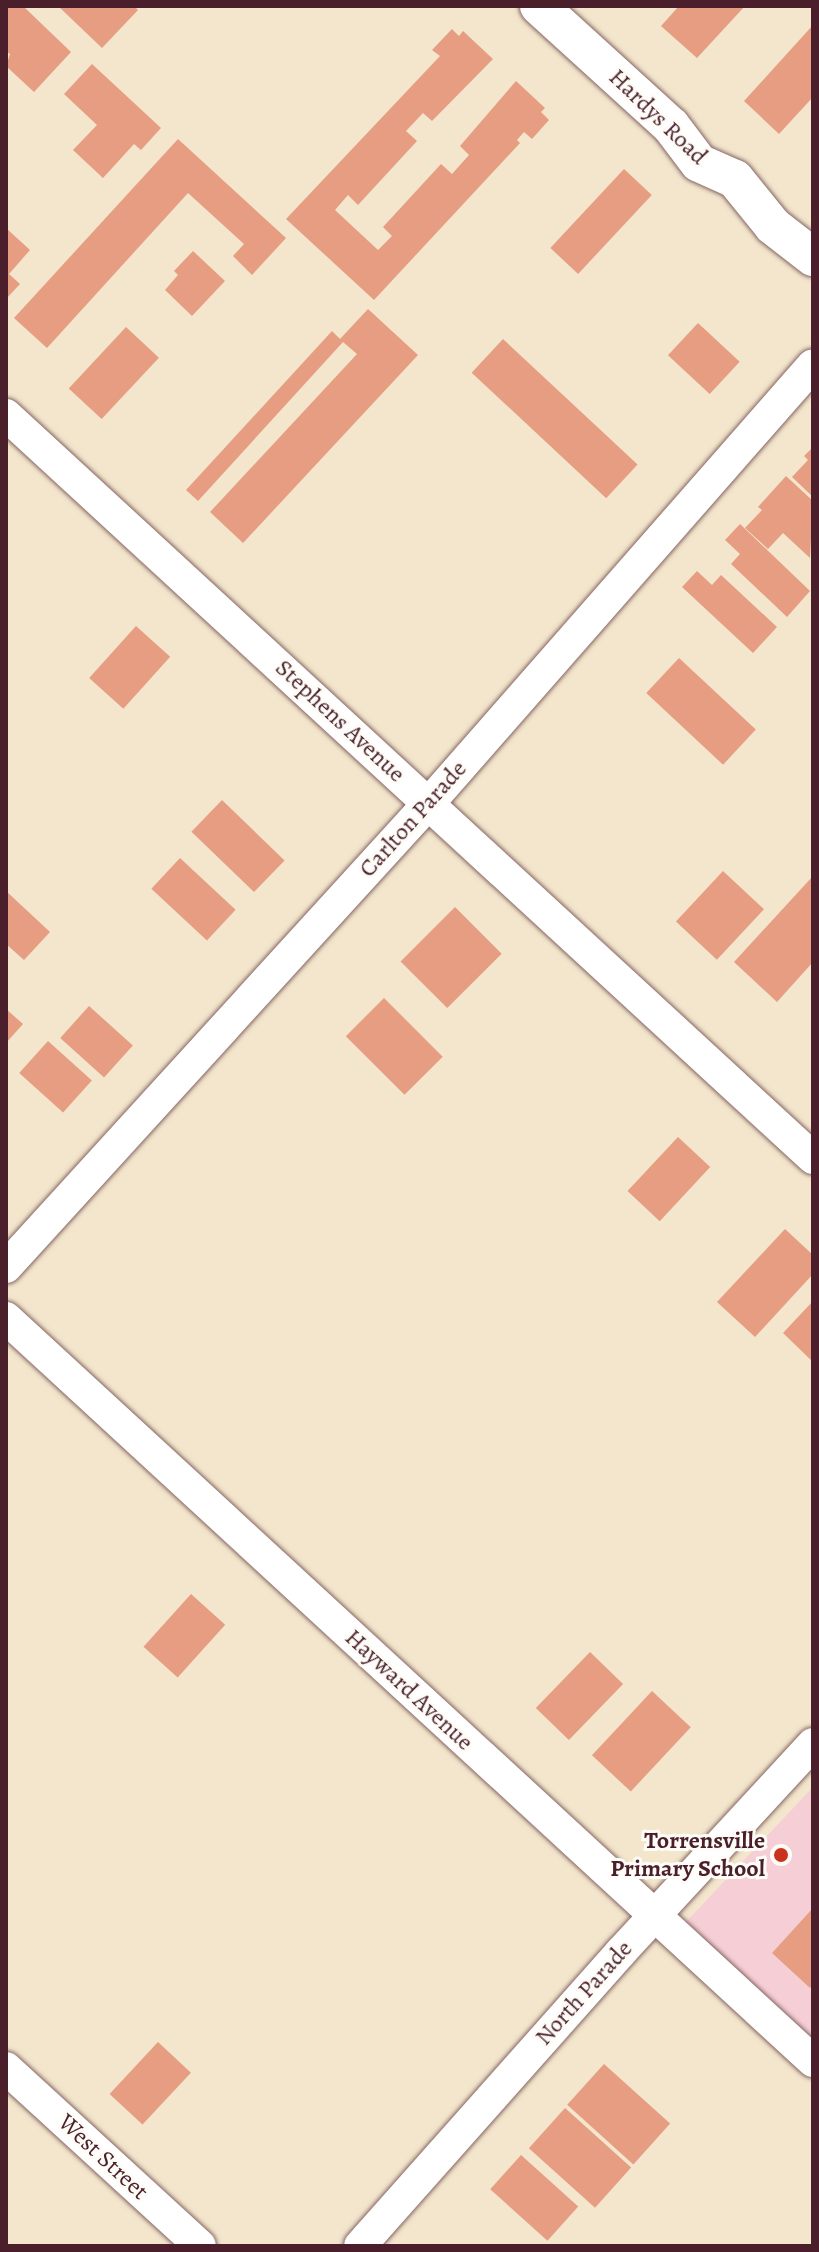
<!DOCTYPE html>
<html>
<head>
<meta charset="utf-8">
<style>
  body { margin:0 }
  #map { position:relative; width:819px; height:2252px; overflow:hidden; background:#f3e6cc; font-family:Alegreya,serif }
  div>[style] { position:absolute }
  .built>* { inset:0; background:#f6cfd6 }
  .building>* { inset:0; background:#e69d81; transform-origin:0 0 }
  .roads { filter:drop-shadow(0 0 2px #856563) drop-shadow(0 0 2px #856563) }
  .minor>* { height:32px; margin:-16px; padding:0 16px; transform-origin:16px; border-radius:16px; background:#fff }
  .tertiary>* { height:38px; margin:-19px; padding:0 19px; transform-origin:19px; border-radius:19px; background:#fff }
  .dots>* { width:22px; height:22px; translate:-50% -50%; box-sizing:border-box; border:4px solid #fdfcf7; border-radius:50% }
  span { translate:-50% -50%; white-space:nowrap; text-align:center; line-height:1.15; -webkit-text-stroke:6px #fdfcf7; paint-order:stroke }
  .street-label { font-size:24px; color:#4a1f2b }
  .poi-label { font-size:24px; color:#4a1f2b; font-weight:700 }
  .right { translate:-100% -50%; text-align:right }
  .frame { position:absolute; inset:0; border:8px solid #4a1f2b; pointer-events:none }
</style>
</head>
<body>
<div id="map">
  <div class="built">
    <div style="clip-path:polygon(813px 1787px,813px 2041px,685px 1923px)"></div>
  </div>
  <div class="building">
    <div style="clip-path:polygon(6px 6px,23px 6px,71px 52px,34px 92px,6px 66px,10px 54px,6px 51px)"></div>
    <div style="clip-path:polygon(58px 6px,134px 6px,138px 10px,102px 48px)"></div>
    <div style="clip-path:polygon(679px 6px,745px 6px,697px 58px,661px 26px)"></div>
    <div style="clip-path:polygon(813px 25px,813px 97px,779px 134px,744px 101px)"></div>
    <div style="clip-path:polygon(452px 29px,459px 36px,463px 31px,493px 59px,432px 121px,423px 113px,406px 131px,417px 141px,358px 205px,348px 195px,335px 210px,378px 250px,392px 236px,383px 227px,441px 164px,452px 174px,469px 155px,460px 146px,516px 81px,545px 108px,541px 112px,549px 120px,532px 139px,524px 132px,517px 140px,520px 143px,374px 300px,286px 219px,440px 56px,432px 50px)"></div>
    <div style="clip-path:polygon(92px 64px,161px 128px,141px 150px,134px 144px,103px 178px,73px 150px,97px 125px,64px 94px)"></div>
    <div style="clip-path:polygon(178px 139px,286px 238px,252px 275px,233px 256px,244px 244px,188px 193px,47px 348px,14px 318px)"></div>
    <div style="left:624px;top:169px;width:38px;height:108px;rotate:43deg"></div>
    <div style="clip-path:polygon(6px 228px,30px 250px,9px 274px,20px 284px,6px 299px)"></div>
    <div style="clip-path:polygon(193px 251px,225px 281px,192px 316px,165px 290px,178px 275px,174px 271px)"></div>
    <div style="clip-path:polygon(368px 309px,418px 355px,243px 543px,210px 512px,357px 354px,343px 342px,198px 501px,186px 490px,332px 331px,340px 339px)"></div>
    <div style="left:698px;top:323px;width:57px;height:44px;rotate:43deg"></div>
    <div style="left:126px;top:327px;width:45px;height:84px;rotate:43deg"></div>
    <div style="left:503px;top:339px;width:184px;height:46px;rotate:43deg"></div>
    <div style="clip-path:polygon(813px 447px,813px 497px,792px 477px,808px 460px,804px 456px)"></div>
    <div style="clip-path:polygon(786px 476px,813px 501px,810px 558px,783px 533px,768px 549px,745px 528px,762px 510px,758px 507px)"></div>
    <div style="clip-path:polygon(740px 524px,810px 591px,787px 617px,731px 564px,740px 554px,725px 540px)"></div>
    <div style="clip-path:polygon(697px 571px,712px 585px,721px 575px,777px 627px,753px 653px,682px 587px)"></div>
    <div style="left:136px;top:626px;width:46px;height:70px;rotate:42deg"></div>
    <div style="left:679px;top:658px;width:105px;height:48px;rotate:43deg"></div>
    <div style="left:222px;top:800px;width:87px;height:44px;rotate:44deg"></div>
    <div style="left:180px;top:858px;width:76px;height:42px;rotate:43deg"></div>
    <div style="left:723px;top:871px;width:56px;height:69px;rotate:43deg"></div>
    <div style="clip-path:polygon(813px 876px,813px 962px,777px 1002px,734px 962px)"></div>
    <div style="clip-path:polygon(6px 891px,50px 932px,24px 960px,6px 944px)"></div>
    <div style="left:455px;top:907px;width:66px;height:77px;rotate:45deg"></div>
    <div style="left:384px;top:998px;width:83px;height:54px;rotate:45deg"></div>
    <div style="left:89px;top:1006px;width:59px;height:43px;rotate:42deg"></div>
    <div style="clip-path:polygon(6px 1009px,23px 1024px,6px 1043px)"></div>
    <div style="left:48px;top:1041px;width:59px;height:43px;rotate:42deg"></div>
    <div style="left:678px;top:1137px;width:44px;height:74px;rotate:43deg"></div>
    <div style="clip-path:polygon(785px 1229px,813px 1255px,813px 1274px,755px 1337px,717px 1302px)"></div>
    <div style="clip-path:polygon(813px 1301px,813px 1362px,783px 1333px)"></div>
    <div style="left:191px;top:1594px;width:46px;height:71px;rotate:42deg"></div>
    <div style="left:590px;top:1652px;width:46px;height:78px;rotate:44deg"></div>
    <div style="left:652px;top:1691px;width:53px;height:88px;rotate:43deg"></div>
    <div style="clip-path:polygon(813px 1908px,813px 1984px,810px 1988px,772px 1953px)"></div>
    <div style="left:158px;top:2042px;width:45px;height:71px;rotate:43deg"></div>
    <div style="left:604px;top:2064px;width:89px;height:55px;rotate:42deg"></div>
    <div style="left:565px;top:2108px;width:89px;height:54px;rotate:42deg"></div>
    <div style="left:521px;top:2155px;width:77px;height:46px;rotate:42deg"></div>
  </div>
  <div class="roads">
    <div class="minor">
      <div style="left:6px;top:415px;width:1097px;rotate:42.64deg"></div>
      <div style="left:6px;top:1267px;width:628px;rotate:-47.65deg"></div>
      <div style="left:429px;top:803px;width:582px;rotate:-48.76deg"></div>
      <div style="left:6px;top:1318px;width:1097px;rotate:42.64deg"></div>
      <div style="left:6px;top:2068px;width:263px;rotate:42.5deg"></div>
      <div style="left:360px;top:2246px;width:393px;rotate:-48.4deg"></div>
      <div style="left:621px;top:1952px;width:283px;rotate:-47.3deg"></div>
    </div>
    <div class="tertiary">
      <div style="left:539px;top:6px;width:178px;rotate:42.3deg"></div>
      <div style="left:671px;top:126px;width:46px;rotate:52.9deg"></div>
      <div style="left:699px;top:163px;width:39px;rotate:24deg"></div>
      <div style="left:735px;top:179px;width:60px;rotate:51deg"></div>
      <div style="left:773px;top:226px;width:51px;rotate:37.8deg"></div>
    </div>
  </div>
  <div class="dots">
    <div style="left:781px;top:1855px;background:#c8321e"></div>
  </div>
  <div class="street-label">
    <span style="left:658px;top:117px;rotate:44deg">Hardys Road</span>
    <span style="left:340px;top:721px;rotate:43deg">Stephens Avenue</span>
    <span style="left:413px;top:819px;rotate:-48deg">Carlton Parade</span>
    <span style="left:409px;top:1690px;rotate:43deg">Hayward Avenue</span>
    <span style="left:584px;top:1993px;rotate:-48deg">North Parade</span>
    <span style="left:103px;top:2157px;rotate:43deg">West Street</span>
  </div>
  <div class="poi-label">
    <span class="right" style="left:765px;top:1855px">Torrensville<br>Primary School</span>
  </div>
  <div class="frame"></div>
</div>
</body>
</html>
